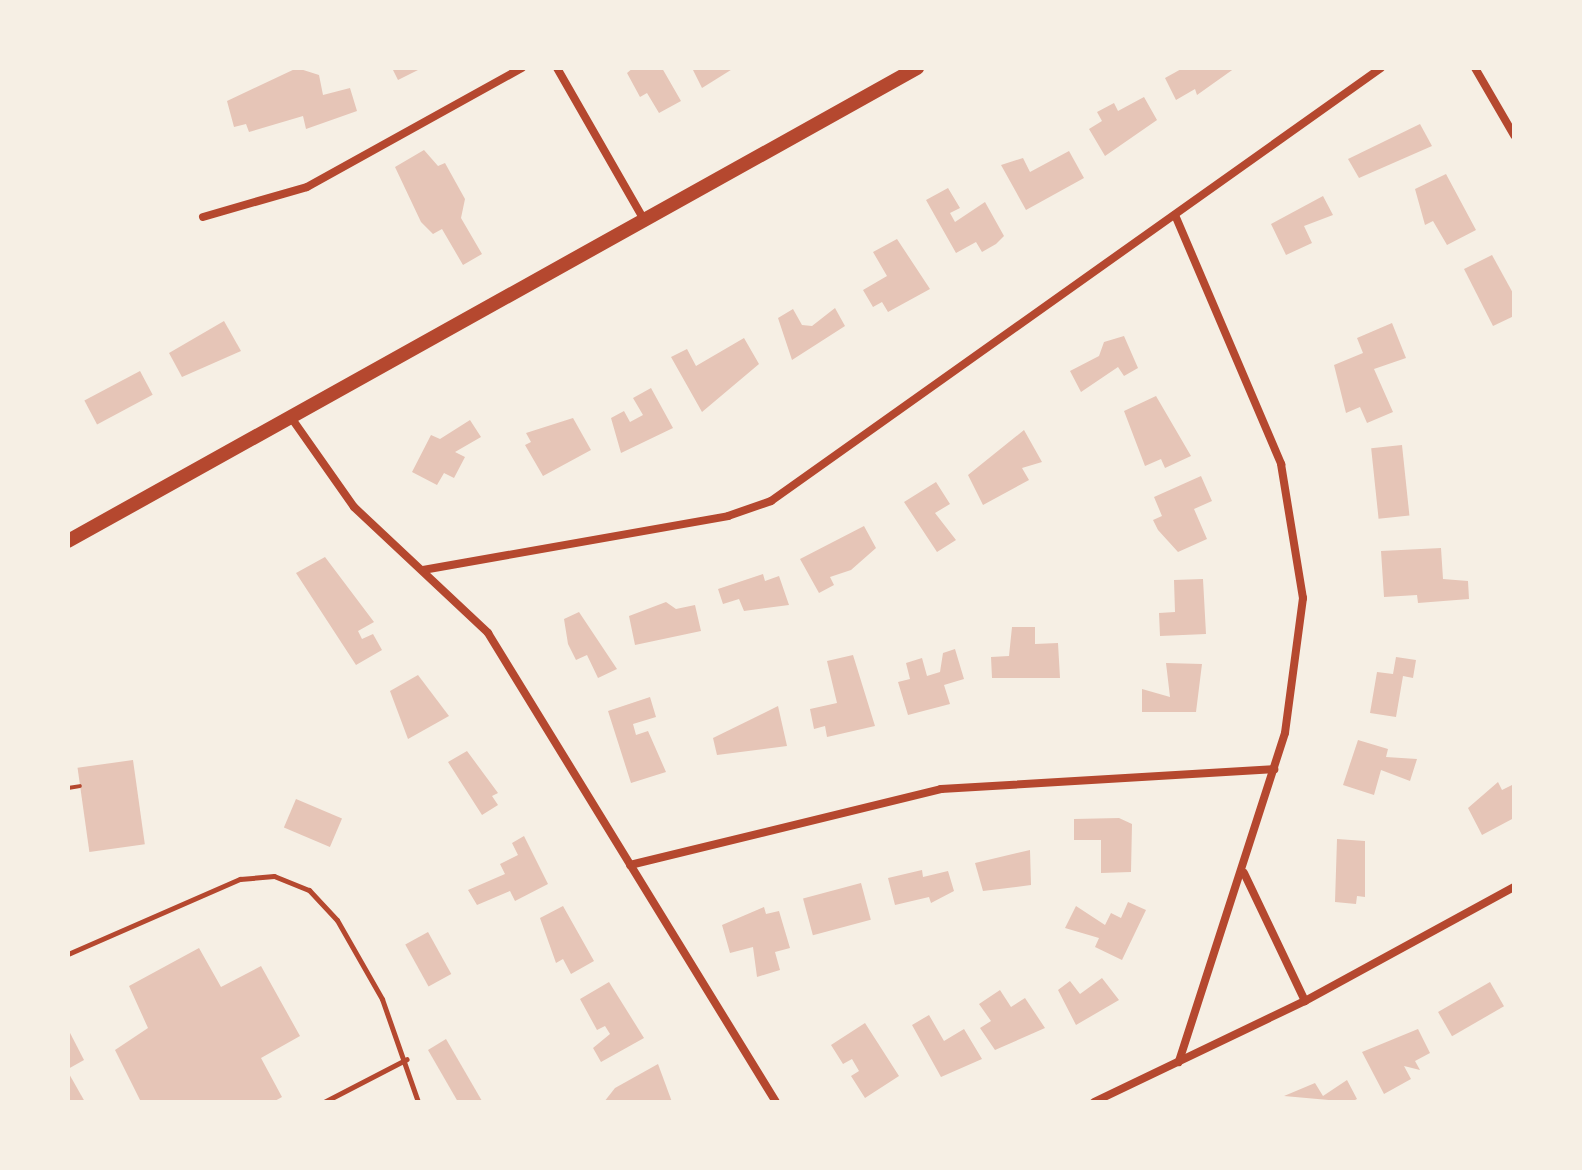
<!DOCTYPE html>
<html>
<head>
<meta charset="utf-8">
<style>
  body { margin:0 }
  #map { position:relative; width:1582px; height:1170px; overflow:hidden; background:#f6efe4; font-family:"IBM Plex Sans",sans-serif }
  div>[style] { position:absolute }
  .building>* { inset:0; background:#e6c5b7; transform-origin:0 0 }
  .path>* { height:4px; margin:-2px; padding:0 2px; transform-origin:2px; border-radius:2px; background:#b5482f }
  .service>* { height:5px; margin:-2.5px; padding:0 2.5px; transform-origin:2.5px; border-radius:2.5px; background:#b5482f }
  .minor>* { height:8px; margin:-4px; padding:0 4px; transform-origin:4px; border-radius:4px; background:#b5482f }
  .secondary>* { height:14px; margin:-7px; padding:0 7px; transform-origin:7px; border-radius:7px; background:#b5482f }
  span { translate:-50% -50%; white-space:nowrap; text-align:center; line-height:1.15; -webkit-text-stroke:8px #f6efe4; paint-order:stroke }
  .frame { position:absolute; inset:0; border:70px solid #f6efe4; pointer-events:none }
</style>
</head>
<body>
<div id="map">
  <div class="building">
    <div style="clip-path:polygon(297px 68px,319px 75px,323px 95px,350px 88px,357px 111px,306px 129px,303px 116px,249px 132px,246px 124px,234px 127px,227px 101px)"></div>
    <div style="clip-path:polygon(392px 68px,422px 68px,398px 80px)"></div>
    <div style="clip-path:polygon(633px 68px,662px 68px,681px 101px,659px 113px,647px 93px,640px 97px,627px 73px)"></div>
    <div style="clip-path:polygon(692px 68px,734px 68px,702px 88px)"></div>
    <div style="clip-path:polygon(1183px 68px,1235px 68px,1197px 95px,1195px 89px,1176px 100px,1165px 78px)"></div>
    <div style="clip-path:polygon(1144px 97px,1157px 120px,1105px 156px,1089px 129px,1102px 121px,1097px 112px,1114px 103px,1118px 111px)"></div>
    <div style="clip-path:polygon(1420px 124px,1432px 146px,1359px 178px,1348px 159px)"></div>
    <div style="clip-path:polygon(424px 150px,438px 166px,445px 163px,465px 199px,461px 218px,482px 254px,463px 265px,442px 229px,433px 234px,421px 222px,395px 167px)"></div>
    <div style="clip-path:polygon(1069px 151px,1084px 178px,1026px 210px,1001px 165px,1023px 158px,1030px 172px)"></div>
    <div style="clip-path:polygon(1446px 174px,1476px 230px,1447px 245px,1433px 221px,1425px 225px,1415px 189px)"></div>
    <div style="clip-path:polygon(948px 188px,960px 208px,950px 213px,955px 222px,985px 202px,1004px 236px,996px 244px,982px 252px,976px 242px,956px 253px,926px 200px)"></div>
    <div style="clip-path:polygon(1323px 196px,1333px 215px,1304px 226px,1312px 243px,1286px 255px,1271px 224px)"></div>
    <div style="clip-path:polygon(897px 239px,930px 289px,888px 312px,882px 302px,873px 307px,863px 290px,887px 276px,873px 252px)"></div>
    <div style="clip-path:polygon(1492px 255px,1514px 295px,1514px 316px,1493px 326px,1464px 269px)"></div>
    <div style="clip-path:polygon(835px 308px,845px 326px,792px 360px,778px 318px,793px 309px,802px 325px,812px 326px)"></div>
    <div style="clip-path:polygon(224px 321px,241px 351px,182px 377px,169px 353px)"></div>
    <div style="clip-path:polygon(1392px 323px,1406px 358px,1374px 369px,1393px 412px,1367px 423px,1360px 407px,1346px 413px,1334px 365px,1363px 353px,1357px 338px)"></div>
    <div style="clip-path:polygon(1124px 336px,1138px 368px,1124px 376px,1118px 367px,1081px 392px,1070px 371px,1099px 356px,1104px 342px)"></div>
    <div style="clip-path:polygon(744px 338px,759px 364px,702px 412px,671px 357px,687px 349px,696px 366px)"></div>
    <div style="left:140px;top:371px;width:27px;height:63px;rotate:62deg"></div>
    <div style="clip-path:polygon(651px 388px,673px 428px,621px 453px,611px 418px,624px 411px,630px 422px,643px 415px,633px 398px)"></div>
    <div style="clip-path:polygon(1156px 396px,1191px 456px,1165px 468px,1161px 459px,1145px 466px,1124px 411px)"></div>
    <div style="clip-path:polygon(573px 418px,591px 450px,543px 476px,525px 445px,531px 442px,526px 433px)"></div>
    <div style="clip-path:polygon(470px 420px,481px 437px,455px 452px,465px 457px,454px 478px,444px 473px,437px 485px,412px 472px,431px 435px,440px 439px)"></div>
    <div style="clip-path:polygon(1024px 430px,1042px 462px,1022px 468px,1029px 480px,983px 505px,968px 475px)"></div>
    <div style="left:1402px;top:445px;width:71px;height:31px;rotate:84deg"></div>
    <div style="clip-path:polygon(1201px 476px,1212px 501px,1194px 509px,1207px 539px,1178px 552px,1158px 530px,1153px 520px,1162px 516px,1154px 497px)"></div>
    <div style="clip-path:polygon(936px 482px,950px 504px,935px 513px,956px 540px,937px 552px,904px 502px)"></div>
    <div style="clip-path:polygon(864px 526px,876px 548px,851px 570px,830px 577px,834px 585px,819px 593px,800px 559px)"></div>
    <div style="clip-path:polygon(1441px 548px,1443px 579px,1468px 581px,1469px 599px,1418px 603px,1417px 595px,1384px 597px,1381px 551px)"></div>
    <div style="clip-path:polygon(325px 557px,374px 622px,358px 631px,362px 639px,373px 634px,382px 650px,356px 665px,296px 573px)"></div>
    <div style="clip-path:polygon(763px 574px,765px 581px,779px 576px,789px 605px,744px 611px,739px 599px,723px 604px,718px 589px)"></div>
    <div style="clip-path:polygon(1203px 579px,1206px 634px,1160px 636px,1159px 613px,1175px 612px,1174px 580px)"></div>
    <div style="clip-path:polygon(666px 602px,676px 609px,695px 605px,701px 631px,635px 645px,629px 616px)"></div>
    <div style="clip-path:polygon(579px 612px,617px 669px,598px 678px,587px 655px,576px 660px,568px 644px,564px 619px)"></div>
    <div style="clip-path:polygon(1012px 627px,1035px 627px,1035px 644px,1058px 643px,1060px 678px,992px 678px,991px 657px,1009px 656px)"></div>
    <div style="clip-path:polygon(955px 649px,964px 679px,944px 685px,950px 704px,908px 715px,898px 682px,910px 679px,906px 663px,922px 658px,927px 676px,940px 672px,943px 653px)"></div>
    <div style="clip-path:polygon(853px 655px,875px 726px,827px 737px,825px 726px,814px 729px,810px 709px,837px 703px,827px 661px)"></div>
    <div style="clip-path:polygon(1396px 657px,1416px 660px,1413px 678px,1403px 676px,1396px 717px,1370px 713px,1377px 672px,1393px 674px)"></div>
    <div style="clip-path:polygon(1166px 663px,1202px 664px,1196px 712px,1142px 712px,1142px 689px,1170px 697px)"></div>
    <div style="clip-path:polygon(418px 675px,449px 716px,408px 739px,390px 691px)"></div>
    <div style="clip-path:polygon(650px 697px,656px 717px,633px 724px,636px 735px,648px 731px,666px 772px,631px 783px,608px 711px)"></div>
    <div style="clip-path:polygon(778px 706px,787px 746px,717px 755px,713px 738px)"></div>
    <div style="clip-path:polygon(1358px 740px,1388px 749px,1386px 757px,1417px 759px,1410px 781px,1381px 770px,1374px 795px,1343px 785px)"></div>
    <div style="clip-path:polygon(467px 751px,498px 793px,492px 796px,498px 805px,482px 815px,448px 762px)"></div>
    <div style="left:133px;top:760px;width:85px;height:56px;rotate:82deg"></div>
    <div style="clip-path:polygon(1498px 782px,1502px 790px,1514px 784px,1514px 818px,1482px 835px,1468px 808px)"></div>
    <div style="left:296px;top:799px;width:50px;height:31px;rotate:23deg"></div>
    <div style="clip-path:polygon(1119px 818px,1132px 824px,1131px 872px,1101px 873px,1101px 840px,1074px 840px,1074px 819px)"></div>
    <div style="clip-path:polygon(524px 836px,548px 884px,515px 901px,510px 891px,477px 905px,468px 890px,505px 874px,500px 864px,518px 855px,512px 843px)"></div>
    <div style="clip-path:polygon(1337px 839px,1365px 841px,1365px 897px,1357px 896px,1356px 904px,1335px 902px)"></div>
    <div style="clip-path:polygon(1030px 850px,1031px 885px,983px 891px,975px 863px)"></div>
    <div style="clip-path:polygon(922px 870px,923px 877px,948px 871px,954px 891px,931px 903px,929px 897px,895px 905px,888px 878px)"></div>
    <div style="left:861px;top:883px;width:38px;height:60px;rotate:75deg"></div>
    <div style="clip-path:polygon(1128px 902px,1146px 910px,1122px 960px,1095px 947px,1099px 938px,1065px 928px,1076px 906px,1105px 925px,1111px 913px,1121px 918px)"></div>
    <div style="clip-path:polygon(563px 906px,594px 961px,571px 974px,563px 959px,556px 963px,540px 918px)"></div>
    <div style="clip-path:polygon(764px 907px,766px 914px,779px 911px,790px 948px,775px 952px,780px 970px,757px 977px,753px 947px,730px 953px,722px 925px)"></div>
    <div style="left:428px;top:932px;width:48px;height:26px;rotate:61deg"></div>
    <div style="clip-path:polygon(199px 948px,221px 987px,261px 966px,300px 1036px,261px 1058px,282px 1097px,273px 1102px,141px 1102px,115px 1050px,148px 1028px,129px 986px)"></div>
    <div style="clip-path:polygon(1102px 978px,1119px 1000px,1076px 1025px,1058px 990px,1070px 981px,1080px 994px)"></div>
    <div style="clip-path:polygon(609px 982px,644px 1038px,601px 1062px,593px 1048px,610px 1034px,605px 1026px,597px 1030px,580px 999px)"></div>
    <div style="left:1490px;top:982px;width:28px;height:60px;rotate:60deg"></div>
    <div style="clip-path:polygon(1000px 990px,1011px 1007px,1025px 998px,1045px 1028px,995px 1050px,980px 1028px,991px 1021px,979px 1004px)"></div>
    <div style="clip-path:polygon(929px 1015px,944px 1041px,964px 1029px,982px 1059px,941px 1077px,912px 1025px)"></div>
    <div style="clip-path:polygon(865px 1023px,899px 1076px,865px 1098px,851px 1076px,859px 1071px,852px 1059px,843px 1064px,831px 1045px)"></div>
    <div style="clip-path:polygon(68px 1029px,84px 1060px,68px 1069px)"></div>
    <div style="clip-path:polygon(1418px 1029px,1430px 1053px,1415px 1061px,1420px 1070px,1404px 1066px,1411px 1079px,1384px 1094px,1362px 1052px)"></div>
    <div style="clip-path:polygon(446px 1039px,482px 1101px,479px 1102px,458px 1102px,428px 1050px)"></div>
    <div style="clip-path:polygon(658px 1064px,672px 1102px,604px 1102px,615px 1088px)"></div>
    <div style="clip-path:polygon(68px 1072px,85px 1102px,68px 1102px)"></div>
    <div style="clip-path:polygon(1347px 1080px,1357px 1099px,1351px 1102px,1284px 1096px,1315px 1083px,1323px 1096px)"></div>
  </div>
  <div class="path">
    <div style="left:68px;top:788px;width:12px;rotate:-9deg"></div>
  </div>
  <div class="service">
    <div style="left:68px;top:954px;width:188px;rotate:-23.6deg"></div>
    <div style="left:240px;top:879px;width:34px;rotate:-5deg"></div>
    <div style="left:274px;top:876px;width:38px;rotate:22deg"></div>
    <div style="left:309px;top:890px;width:41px;rotate:47deg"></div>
    <div style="left:337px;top:920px;width:91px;rotate:60.3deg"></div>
    <div style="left:382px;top:999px;width:109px;rotate:70.7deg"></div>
    <div style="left:324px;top:1102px;width:93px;rotate:-27.4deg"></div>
  </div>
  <div class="minor">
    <div style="left:557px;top:68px;width:175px;rotate:60.2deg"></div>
    <div style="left:1475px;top:68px;width:78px;rotate:59.8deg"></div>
    <div style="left:1175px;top:215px;width:271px;rotate:66.9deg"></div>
    <div style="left:1281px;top:464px;width:136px;rotate:80.7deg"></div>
    <div style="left:1303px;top:598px;width:136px;rotate:97.6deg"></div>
    <div style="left:1285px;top:733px;width:346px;rotate:107.9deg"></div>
    <div style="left:203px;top:217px;width:108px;rotate:-16.1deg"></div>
    <div style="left:307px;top:187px;width:246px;rotate:-29deg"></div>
    <div style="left:290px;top:416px;width:111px;rotate:54.9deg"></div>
    <div style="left:354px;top:507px;width:184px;rotate:43.2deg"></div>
    <div style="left:488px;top:633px;width:550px;rotate:58.45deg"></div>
    <div style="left:423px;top:570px;width:310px;rotate:-10deg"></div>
    <div style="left:728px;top:516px;width:46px;rotate:-19.2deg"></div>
    <div style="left:771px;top:501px;width:748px;rotate:-35.37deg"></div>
    <div style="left:630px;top:865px;width:320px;rotate:-13.7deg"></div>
    <div style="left:941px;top:789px;width:334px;rotate:-3.4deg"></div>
    <div style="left:1244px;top:873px;width:142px;rotate:64.5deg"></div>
    <div style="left:1094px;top:1102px;width:234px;rotate:-25.6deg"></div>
    <div style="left:1305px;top:1001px;width:238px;rotate:-28.6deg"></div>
  </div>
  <div class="secondary">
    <div style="left:68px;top:541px;width:972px;rotate:-29.12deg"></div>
  </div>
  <div class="frame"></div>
</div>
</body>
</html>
